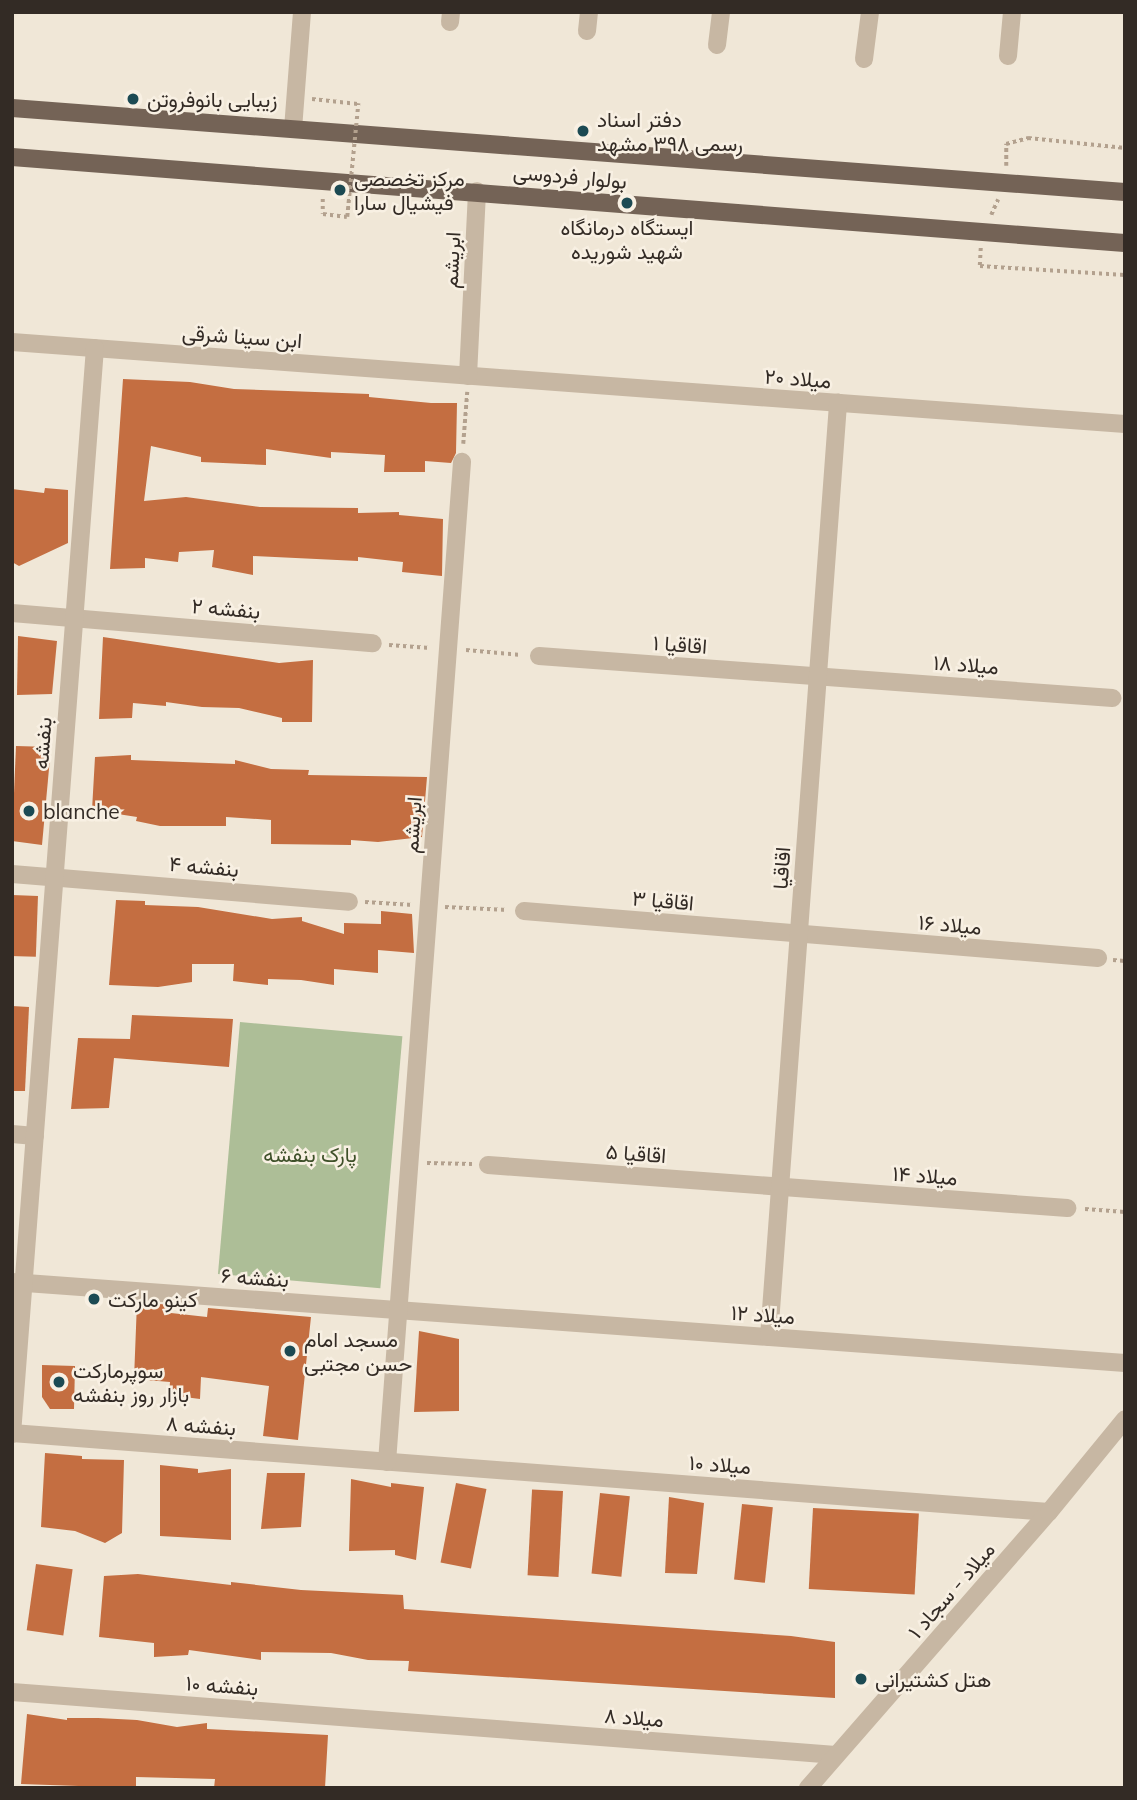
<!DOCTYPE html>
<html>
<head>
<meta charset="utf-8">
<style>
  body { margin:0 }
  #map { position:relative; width:1137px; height:1800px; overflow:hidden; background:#f0e7d7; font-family:Mulish,Vazirmatn,sans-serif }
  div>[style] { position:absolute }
  .green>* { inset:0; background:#adbe97; transform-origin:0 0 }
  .building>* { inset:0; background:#c46e41; transform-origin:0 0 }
  .path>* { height:3.5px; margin-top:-1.75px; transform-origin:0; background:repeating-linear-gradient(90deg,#b3a18e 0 3.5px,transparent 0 7px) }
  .minor>* { height:18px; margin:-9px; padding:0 9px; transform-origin:9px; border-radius:9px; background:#c7b7a3 }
  .major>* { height:18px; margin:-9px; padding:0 9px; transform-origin:9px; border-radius:9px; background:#746356 }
  .path-bridge>* { height:3.5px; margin-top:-1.75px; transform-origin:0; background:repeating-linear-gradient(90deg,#b3a18e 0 3.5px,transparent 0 7px) }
  .dots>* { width:19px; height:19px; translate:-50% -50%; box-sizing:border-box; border:4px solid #f8f0e3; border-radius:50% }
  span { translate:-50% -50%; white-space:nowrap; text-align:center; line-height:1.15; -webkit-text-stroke:5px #f8f0e3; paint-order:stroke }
  .poi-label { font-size:21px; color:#332b25 }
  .left { translate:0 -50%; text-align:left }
  .street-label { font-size:21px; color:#332b25 }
  .park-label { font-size:21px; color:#3e5029 }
  .frame { position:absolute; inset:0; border:14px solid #332b25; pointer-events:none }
</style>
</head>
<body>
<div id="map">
  <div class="green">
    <div style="left:240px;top:1022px;width:163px;height:253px;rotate:5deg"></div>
  </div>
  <div class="building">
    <div style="clip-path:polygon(123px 379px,190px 382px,234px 389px,369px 394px,369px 397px,431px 403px,457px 403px,456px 453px,451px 463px,425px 461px,425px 472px,384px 472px,385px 455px,331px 452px,331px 458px,266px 449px,266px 465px,201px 462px,201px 457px,151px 446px,144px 501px,186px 497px,260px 507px,358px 508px,358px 513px,399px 512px,399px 515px,443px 519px,442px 576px,402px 572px,403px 562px,358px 557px,358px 561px,253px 556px,253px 575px,212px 567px,214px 550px,179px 552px,178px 562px,145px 558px,145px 568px,110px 569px)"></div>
    <div style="clip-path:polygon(45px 488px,68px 490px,68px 543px,19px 566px,12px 562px,12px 489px,44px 493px)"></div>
    <div style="clip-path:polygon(18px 636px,57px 641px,52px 694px,17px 695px)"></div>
    <div style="clip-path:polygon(103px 637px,279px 663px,313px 660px,312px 722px,282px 722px,282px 718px,239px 708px,202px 707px,166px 702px,166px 706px,133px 703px,132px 718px,99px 719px)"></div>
    <div style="clip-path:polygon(16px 746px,51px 747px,42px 845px,12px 841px)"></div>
    <div style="clip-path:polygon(131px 755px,131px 760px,235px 764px,235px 760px,271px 769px,309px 770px,308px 775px,427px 777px,422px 837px,378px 842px,351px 840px,351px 845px,271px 844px,271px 820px,226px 817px,226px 826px,160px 826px,136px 821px,137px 817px,92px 810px,95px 757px)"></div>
    <div style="left:12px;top:895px;width:26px;height:61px;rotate:2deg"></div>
    <div style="clip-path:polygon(116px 900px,145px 901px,145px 905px,198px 907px,272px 919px,302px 917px,302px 921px,344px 934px,344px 923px,381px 924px,381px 911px,412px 914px,414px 953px,378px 950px,378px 973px,334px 969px,334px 985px,301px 980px,268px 979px,268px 985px,233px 981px,234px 964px,192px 964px,192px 982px,158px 987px,109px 985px)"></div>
    <div style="clip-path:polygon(12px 1006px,29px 1007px,25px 1091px,12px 1091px)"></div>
    <div style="clip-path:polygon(132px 1015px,233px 1019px,229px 1067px,114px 1058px,109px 1108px,71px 1109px,78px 1038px,130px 1039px)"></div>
    <div style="clip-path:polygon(137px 1302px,171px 1305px,171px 1313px,207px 1317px,208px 1308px,311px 1317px,298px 1440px,263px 1436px,269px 1386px,201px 1377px,200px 1399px,169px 1395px,170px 1382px,134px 1379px)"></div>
    <div style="clip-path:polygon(419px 1331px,459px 1339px,459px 1411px,414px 1412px)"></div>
    <div style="clip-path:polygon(42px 1365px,75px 1366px,74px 1409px,50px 1409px,42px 1397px)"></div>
    <div style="clip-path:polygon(45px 1453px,82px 1456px,82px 1459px,124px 1460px,122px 1533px,105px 1543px,75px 1531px,41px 1527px)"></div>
    <div style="clip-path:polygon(160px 1465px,198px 1469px,198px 1473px,231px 1469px,231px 1540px,160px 1536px)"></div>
    <div style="clip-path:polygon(267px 1473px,305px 1473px,301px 1527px,261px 1529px)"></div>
    <div style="clip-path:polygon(351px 1479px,391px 1487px,391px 1483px,424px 1487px,416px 1560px,395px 1555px,395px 1550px,349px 1551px)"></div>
    <div style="left:456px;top:1483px;width:31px;height:81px;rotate:11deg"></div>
    <div style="left:563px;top:1491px;width:86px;height:31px;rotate:93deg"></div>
    <div style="left:600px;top:1493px;width:30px;height:81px;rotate:6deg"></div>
    <div style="clip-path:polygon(669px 1497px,704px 1503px,697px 1574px,665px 1573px)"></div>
    <div style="left:742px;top:1504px;width:31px;height:76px;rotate:6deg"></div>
    <div style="left:813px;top:1508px;width:106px;height:81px;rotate:3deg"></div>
    <div style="left:36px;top:1564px;width:37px;height:67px;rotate:8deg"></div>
    <div style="clip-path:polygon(138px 1574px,231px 1585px,231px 1582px,301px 1590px,403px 1595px,404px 1609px,791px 1636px,835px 1642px,835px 1698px,408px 1671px,409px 1661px,368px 1660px,331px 1653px,261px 1652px,261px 1660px,189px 1650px,188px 1655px,154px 1657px,154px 1643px,99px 1637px,104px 1576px)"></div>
    <div style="clip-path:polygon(27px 1714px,67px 1720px,67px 1718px,98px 1718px,137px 1720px,177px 1727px,207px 1723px,207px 1729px,328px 1735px,325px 1788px,214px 1788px,215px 1779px,136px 1777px,136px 1788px,21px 1784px)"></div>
  </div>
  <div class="path">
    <div style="left:312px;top:99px;width:46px;rotate:6.2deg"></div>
    <div style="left:1006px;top:166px;width:22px;rotate:-90deg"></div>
    <div style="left:1006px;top:144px;width:23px;rotate:-15deg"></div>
    <div style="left:1028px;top:138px;width:98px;rotate:5.9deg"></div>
    <div style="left:323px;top:199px;width:15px;rotate:90deg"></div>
    <div style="left:323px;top:214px;width:24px;rotate:7deg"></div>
    <div style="left:991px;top:215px;width:17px;rotate:-66deg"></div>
    <div style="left:981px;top:248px;width:18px;rotate:93deg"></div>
    <div style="left:980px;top:266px;width:145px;rotate:3.6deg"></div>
    <div style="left:463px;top:444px;width:52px;rotate:-85.6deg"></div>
    <div style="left:389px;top:645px;width:41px;rotate:4.2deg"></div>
    <div style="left:466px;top:650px;width:55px;rotate:5.2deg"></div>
    <div style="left:365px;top:902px;width:48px;rotate:3.6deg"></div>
    <div style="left:445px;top:907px;width:63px;rotate:2.7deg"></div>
    <div style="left:1113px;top:960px;width:12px;rotate:5deg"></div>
    <div style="left:427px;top:1163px;width:45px;rotate:1.3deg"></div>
    <div style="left:1085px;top:1209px;width:40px;rotate:4.3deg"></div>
  </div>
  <div class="minor">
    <div style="left:450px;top:22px;width:10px;rotate:-84deg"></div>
    <div style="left:587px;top:31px;width:19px;rotate:-84deg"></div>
    <div style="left:717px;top:45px;width:33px;rotate:-83deg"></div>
    <div style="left:1008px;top:56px;width:44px;rotate:-84.8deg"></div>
    <div style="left:864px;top:59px;width:47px;rotate:-82.7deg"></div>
    <div style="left:293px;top:129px;width:117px;rotate:-85.6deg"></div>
    <div style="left:12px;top:342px;width:1116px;rotate:4.21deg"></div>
    <div style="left:468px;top:376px;width:185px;rotate:-87.2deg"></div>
    <div style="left:12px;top:613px;width:362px;rotate:4.8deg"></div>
    <div style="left:539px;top:656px;width:575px;rotate:4.19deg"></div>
    <div style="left:12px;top:874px;width:338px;rotate:4.7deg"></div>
    <div style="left:524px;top:911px;width:576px;rotate:4.68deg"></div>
    <div style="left:12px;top:1134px;width:23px;rotate:5deg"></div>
    <div style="left:488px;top:1165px;width:581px;rotate:4.25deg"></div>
    <div style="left:12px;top:1282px;width:1116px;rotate:4.16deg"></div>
    <div style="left:769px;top:1337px;width:937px;rotate:-85.77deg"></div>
    <div style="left:12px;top:1433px;width:1040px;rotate:4.36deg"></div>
    <div style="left:12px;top:1434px;width:1089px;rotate:-85.63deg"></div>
    <div style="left:387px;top:1462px;width:1003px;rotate:-85.71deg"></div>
    <div style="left:12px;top:1692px;width:826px;rotate:4.37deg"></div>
    <div style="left:808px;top:1788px;width:366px;rotate:-48.9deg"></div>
    <div style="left:1049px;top:1512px;width:120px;rotate:-50.7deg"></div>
  </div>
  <div class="major">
    <div style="left:12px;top:108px;width:1116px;rotate:4.32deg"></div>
    <div style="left:12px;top:157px;width:1116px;rotate:4.42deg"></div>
  </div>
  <div class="path-bridge">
    <div style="left:347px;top:217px;width:114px;rotate:-84.4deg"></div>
  </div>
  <div class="dots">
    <div style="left:133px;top:99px;background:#1c4a53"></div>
    <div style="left:583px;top:131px;background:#1c4a53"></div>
    <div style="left:340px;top:190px;background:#1c4a53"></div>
    <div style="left:627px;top:203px;background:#1c4a53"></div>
    <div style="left:29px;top:811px;background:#1c4a53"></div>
    <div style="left:94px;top:1299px;background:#1c4a53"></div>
    <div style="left:290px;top:1351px;background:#1c4a53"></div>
    <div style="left:59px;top:1382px;background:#1c4a53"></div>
    <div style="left:861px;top:1679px;background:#1c4a53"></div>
  </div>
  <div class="poi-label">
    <span class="left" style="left:147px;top:99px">زیبایی بانوفروتن</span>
    <span class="left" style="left:597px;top:131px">دفتر اسناد<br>رسمی ۳۹۸ مشهد</span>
    <span class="left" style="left:354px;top:190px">مرکز تخصصی<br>فیشیال سارا</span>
    <span style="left:627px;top:239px">ایستگاه درمانگاه<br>شهید شوریده</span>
    <span class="left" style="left:43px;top:811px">blanche</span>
    <span class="left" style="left:108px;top:1299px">کینو مارکت</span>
    <span class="left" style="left:304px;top:1351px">مسجد امام<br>حسن مجتبی</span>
    <span class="left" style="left:73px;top:1382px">سوپرمارکت<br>بازار روز بنفشه</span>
    <span class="left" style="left:875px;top:1679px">هتل کشتیرانی</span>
  </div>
  <div class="street-label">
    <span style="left:570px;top:176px;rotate:5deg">بولوار فردوسی</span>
    <span style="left:451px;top:260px;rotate:-87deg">ابریشم</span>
    <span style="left:242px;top:336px;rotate:4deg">ابن سینا شرقی</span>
    <span style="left:798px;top:378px;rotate:4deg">میلاد ۲۰</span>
    <span style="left:226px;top:608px;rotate:5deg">بنفشه ۲</span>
    <span style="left:680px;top:644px;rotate:4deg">اقاقیا ۱</span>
    <span style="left:966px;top:664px;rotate:4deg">میلاد ۱۸</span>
    <span style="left:42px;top:743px;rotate:-86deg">بنفشه</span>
    <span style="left:412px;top:825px;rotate:-86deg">ابریشم</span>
    <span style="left:204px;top:866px;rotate:5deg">بنفشه ۴</span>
    <span style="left:781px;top:868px;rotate:-86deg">اقاقیا</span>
    <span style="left:663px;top:900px;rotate:5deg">اقاقیا ۳</span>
    <span style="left:950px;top:924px;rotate:5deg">میلاد ۱۶</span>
    <span style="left:636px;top:1153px;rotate:4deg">اقاقیا ۵</span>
    <span style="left:925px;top:1175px;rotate:4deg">میلاد ۱۴</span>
    <span style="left:255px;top:1277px;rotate:4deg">بنفشه ۶</span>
    <span style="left:763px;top:1314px;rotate:4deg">میلاد ۱۲</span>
    <span style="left:201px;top:1425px;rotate:4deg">بنفشه ۸</span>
    <span style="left:720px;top:1464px;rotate:4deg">میلاد ۱۰</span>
    <span style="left:951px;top:1590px;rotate:-49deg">میلاد - سجاد ۱</span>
    <span style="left:222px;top:1685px;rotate:4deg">بنفشه ۱۰</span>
    <span style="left:634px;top:1717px;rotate:4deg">میلاد ۸</span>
  </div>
  <div class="park-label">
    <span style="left:310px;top:1154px">پارک بنفشه</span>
  </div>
  <div class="frame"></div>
</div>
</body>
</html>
